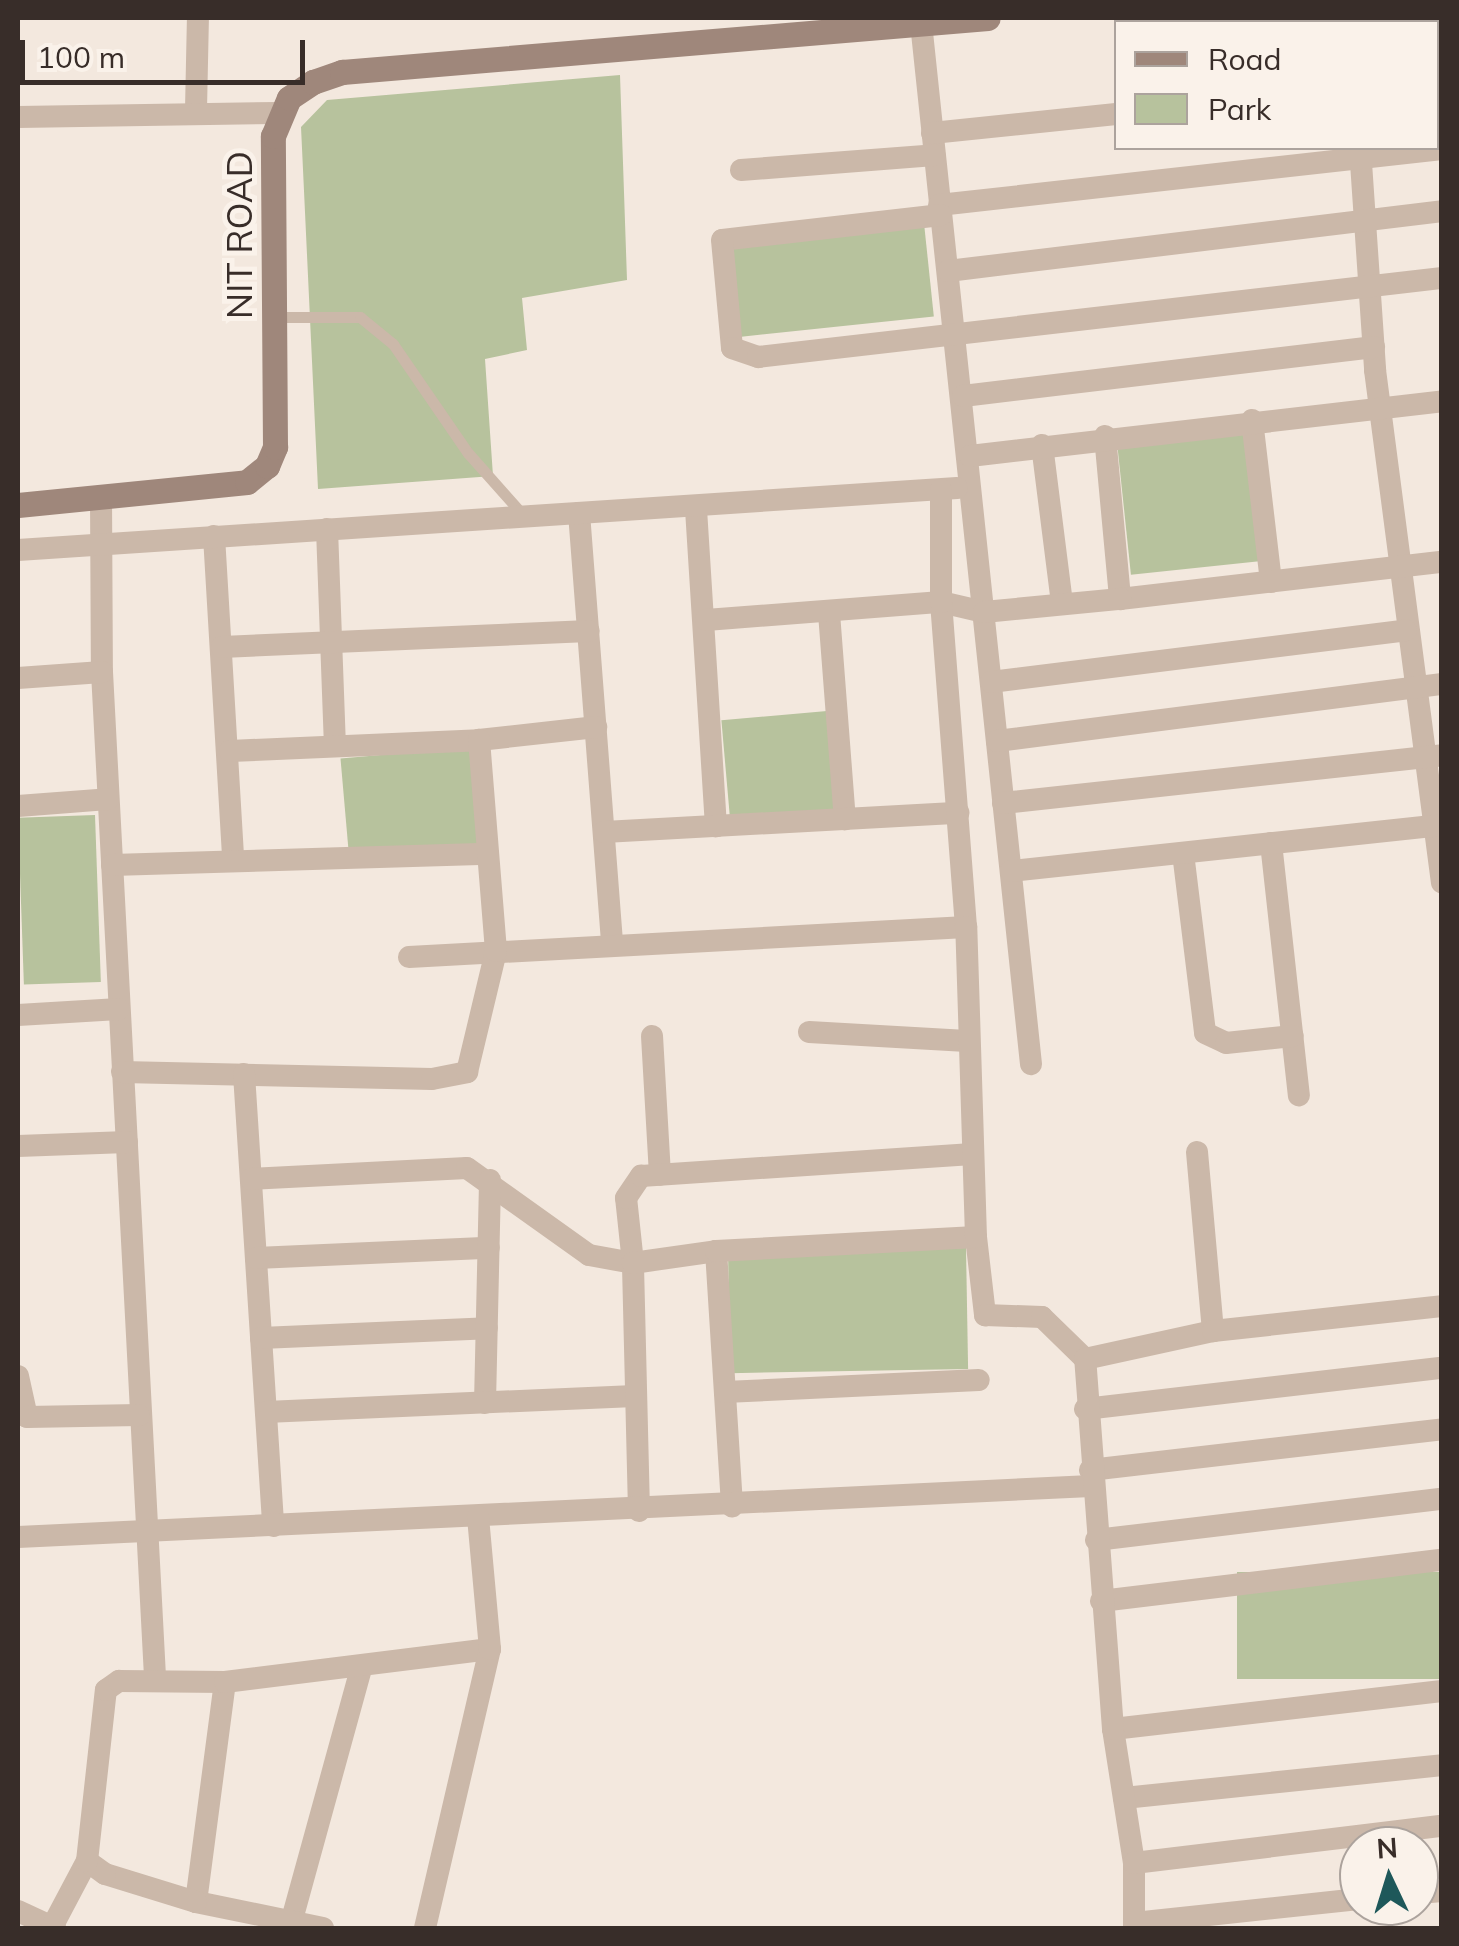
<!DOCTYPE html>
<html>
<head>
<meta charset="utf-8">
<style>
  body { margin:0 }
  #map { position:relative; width:1459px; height:1946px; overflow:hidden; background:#f3e8de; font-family:Mulish,sans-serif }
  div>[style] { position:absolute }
  .green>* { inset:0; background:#b7c29d; transform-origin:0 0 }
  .service>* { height:11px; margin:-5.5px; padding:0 5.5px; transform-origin:5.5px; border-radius:5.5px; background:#cbb8a9 }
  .minor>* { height:22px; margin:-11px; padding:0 11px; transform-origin:11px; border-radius:11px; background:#cbb8a9 }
  .secondary>* { height:25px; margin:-12.5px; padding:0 12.5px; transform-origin:12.5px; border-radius:12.5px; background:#9f877b }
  span { translate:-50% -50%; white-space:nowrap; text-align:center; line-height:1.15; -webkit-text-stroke:10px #faf2ea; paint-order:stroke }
  .street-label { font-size:35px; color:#382d29 }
  .frame { position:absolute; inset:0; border:20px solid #382d29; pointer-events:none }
  .legend { position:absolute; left:1114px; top:20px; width:325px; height:130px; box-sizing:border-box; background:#faf2ea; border:2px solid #aca39d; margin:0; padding:12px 18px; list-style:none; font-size:30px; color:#382d29 }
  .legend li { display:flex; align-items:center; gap:20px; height:50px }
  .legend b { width:50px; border:2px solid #aca39d }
  .north { position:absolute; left:1339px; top:1826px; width:100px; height:100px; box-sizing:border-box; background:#faf2ea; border:2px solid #aca39d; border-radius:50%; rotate:356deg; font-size:28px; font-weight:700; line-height:40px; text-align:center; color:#382d29 }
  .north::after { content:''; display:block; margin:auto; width:35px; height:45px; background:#1e585a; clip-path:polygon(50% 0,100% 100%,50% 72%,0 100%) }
  .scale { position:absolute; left:20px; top:40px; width:285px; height:45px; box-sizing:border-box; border:5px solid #382d29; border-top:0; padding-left:12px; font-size:30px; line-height:35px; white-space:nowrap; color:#382d29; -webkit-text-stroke:8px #faf2ea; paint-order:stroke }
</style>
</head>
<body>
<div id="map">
  <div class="green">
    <div style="clip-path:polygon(620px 75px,627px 280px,522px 298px,527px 350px,485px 359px,493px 476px,318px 489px,301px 127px,327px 100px)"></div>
    <div style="left:924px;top:223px;width:94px;height:198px;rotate:84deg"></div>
    <div style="left:1245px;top:426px;width:136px;height:129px;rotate:84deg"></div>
    <div style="left:827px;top:711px;width:99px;height:106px;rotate:85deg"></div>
    <div style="left:472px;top:747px;width:98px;height:132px;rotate:85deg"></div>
    <div style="left:95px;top:815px;width:167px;height:77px;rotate:88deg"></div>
    <div style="left:966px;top:1248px;width:121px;height:238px;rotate:89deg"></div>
    <div style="left:1441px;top:1572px;width:107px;height:204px;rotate:90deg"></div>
  </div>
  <div class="service">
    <div style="left:274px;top:317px;width:86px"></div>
    <div style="left:360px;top:317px;width:43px;rotate:39.3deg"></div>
    <div style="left:393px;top:344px;width:132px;rotate:55.5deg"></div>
    <div style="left:468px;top:453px;width:84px;rotate:48.4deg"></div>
  </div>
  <div class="minor">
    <div style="left:1352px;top:18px;width:4px;rotate:90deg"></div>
    <div style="left:921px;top:23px;width:1047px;rotate:83.97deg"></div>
    <div style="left:196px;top:110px;width:92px;rotate:-88.8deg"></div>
    <div style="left:18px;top:117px;width:260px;rotate:-0.9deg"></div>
    <div style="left:932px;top:133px;width:185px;rotate:-5.9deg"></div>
    <div style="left:1360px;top:148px;width:223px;rotate:86.1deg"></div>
    <div style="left:1375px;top:370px;width:517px;rotate:82.56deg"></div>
    <div style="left:741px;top:170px;width:194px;rotate:-4.4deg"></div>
    <div style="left:939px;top:205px;width:506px;rotate:-6.35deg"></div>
    <div style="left:941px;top:215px;width:220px;rotate:173.5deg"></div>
    <div style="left:722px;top:240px;width:108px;rotate:84.7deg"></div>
    <div style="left:732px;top:348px;width:28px;rotate:19deg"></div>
    <div style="left:758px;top:357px;width:689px;rotate:-6.59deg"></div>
    <div style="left:948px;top:271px;width:498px;rotate:-6.9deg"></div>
    <div style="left:963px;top:396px;width:414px;rotate:-6.8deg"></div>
    <div style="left:1252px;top:420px;width:163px;rotate:83.3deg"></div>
    <div style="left:1105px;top:436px;width:164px;rotate:84.7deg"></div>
    <div style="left:1120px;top:599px;width:324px;rotate:-6.6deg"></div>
    <div style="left:1042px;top:445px;width:160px;rotate:82.8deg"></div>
    <div style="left:970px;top:456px;width:475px;rotate:-6.6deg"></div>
    <div style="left:101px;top:496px;width:176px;rotate:89.7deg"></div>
    <div style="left:102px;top:672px;width:1007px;rotate:86.98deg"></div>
    <div style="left:696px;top:509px;width:318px;rotate:86.4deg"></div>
    <div style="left:579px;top:513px;width:432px;rotate:85.6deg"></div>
    <div style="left:327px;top:529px;width:216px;rotate:87.9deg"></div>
    <div style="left:214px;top:536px;width:322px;rotate:86.6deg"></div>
    <div style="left:18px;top:550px;width:941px;rotate:-3.78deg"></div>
    <div style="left:829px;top:613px;width:207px;rotate:85.6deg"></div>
    <div style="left:706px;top:620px;width:236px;rotate:-4.4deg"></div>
    <div style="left:941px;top:602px;width:44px;rotate:13.1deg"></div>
    <div style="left:984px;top:612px;width:137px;rotate:-5.5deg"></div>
    <div style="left:222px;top:647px;width:367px;rotate:-2.5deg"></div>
    <div style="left:18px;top:678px;width:84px;rotate:-4.1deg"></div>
    <div style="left:991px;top:682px;width:418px;rotate:-7.1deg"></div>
    <div style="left:997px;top:741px;width:449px;rotate:-7.3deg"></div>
    <div style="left:230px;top:751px;width:249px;rotate:-2.5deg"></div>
    <div style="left:479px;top:740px;width:118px;rotate:-6.3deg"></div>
    <div style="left:1003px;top:803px;width:442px;rotate:-6.2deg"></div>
    <div style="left:18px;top:806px;width:90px;rotate:-4.4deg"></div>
    <div style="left:604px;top:832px;width:355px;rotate:-3.1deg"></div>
    <div style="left:1271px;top:843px;width:254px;rotate:83.7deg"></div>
    <div style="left:1183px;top:853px;width:181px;rotate:83deg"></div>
    <div style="left:1205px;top:1033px;width:23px;rotate:25deg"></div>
    <div style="left:1226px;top:1043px;width:67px;rotate:-6deg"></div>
    <div style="left:112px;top:865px;width:376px;rotate:-1.7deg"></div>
    <div style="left:1011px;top:871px;width:433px;rotate:-6.1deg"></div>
    <div style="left:409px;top:957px;width:558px;rotate:-3.08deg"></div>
    <div style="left:966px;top:927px;width:326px;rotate:-94.4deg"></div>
    <div style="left:941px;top:602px;width:112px;rotate:-90deg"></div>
    <div style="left:18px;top:1015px;width:101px;rotate:-3.4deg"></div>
    <div style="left:809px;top:1032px;width:158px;rotate:3.3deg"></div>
    <div style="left:652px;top:1036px;width:139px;rotate:86.7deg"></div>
    <div style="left:122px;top:1072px;width:310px;rotate:1.3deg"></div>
    <div style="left:432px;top:1079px;width:36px;rotate:-11deg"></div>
    <div style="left:467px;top:1072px;width:124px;rotate:-76.5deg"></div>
    <div style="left:496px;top:951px;width:212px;rotate:-94.6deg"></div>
    <div style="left:244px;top:1074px;width:453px;rotate:86.3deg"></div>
    <div style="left:18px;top:1146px;width:109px;rotate:-2.1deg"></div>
    <div style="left:1197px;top:1152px;width:180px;rotate:84.9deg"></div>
    <div style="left:251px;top:1179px;width:216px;rotate:-2.9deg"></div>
    <div style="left:467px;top:1168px;width:150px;rotate:35.5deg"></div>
    <div style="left:589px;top:1255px;width:45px;rotate:10.3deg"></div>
    <div style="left:633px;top:1263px;width:65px;rotate:-96.1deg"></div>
    <div style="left:626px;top:1198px;width:27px;rotate:-56deg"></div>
    <div style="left:641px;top:1176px;width:332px;rotate:-3.8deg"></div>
    <div style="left:976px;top:1237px;width:79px;rotate:83.4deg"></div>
    <div style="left:985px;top:1315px;width:57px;rotate:2deg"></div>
    <div style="left:1042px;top:1317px;width:60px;rotate:44.3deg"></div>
    <div style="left:716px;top:1251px;width:256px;rotate:86.4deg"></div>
    <div style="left:256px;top:1258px;width:233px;rotate:-2.5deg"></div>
    <div style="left:261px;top:1338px;width:226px;rotate:-2.5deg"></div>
    <div style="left:18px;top:1376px;width:42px;rotate:77.6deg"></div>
    <div style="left:27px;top:1417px;width:112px;rotate:-1deg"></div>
    <div style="left:725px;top:1392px;width:254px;rotate:-2.7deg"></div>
    <div style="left:485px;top:1403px;width:223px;rotate:-88.7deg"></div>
    <div style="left:1085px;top:1409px;width:359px;rotate:-6.6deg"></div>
    <div style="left:266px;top:1412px;width:369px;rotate:-2.5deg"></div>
    <div style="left:1090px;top:1470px;width:354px;rotate:-6.6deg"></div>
    <div style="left:639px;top:1511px;width:248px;rotate:-91.4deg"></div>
    <div style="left:633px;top:1263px;width:84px;rotate:-8.2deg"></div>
    <div style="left:716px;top:1251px;width:260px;rotate:-3.1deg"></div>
    <div style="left:976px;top:1237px;width:310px;rotate:-91.8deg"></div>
    <div style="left:18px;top:1537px;width:1074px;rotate:-2.72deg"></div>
    <div style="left:1096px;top:1540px;width:348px;rotate:-6.8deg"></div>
    <div style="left:1101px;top:1601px;width:343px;rotate:-6.9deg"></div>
    <div style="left:1113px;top:1729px;width:331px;rotate:-6.6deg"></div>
    <div style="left:1124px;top:1798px;width:320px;rotate:-5.9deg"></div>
    <div style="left:1134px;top:1863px;width:136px;rotate:-98.9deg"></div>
    <div style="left:1113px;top:1729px;width:371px;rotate:-94.3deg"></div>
    <div style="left:1085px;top:1359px;width:131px;rotate:-12.3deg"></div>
    <div style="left:1213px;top:1331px;width:230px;rotate:-6.2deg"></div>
    <div style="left:1419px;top:1893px;width:23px;rotate:-5deg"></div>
    <div style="left:196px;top:1902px;width:222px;rotate:-82.5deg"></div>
    <div style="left:18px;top:1911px;width:41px;rotate:24.7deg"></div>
    <div style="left:291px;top:1923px;width:263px;rotate:-74.6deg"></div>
    <div style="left:1134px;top:1923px;width:226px;rotate:-6.1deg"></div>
    <div style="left:52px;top:1927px;width:75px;rotate:-62.1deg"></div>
    <div style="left:323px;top:1928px;width:130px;rotate:-168.4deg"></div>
    <div style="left:196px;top:1902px;width:95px;rotate:-162.9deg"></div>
    <div style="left:105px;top:1874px;width:22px;rotate:-144deg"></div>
    <div style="left:87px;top:1861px;width:172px;rotate:-83.7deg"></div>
    <div style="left:106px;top:1690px;width:16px;rotate:-35deg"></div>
    <div style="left:119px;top:1681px;width:106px;rotate:0.5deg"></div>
    <div style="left:225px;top:1682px;width:267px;rotate:-7.1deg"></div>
    <div style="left:425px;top:1928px;width:286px;rotate:-76.9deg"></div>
    <div style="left:490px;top:1649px;width:133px;rotate:-95.2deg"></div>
    <div style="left:1134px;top:1928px;width:65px;rotate:-90deg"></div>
    <div style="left:1134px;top:1863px;width:310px;rotate:-6.9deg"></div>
  </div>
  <div class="secondary">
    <div style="left:18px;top:505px;width:230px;rotate:-5.7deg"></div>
    <div style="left:247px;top:482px;width:26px;rotate:-39deg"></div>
    <div style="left:267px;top:466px;width:21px;rotate:-67deg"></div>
    <div style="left:275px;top:447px;width:311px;rotate:-90.4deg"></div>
    <div style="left:273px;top:136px;width:41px;rotate:-67.2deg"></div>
    <div style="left:289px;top:98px;width:29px;rotate:-34deg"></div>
    <div style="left:313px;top:82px;width:31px;rotate:-19deg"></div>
    <div style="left:342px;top:72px;width:648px;rotate:-4.78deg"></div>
  </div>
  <div class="street-label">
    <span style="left:239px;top:235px;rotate:-90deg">NIT ROAD</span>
  </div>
  <div class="frame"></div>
  <ul class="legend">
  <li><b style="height:12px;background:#9f877b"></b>Road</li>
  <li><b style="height:28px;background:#b7c29d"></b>Park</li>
  </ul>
  <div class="north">N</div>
  <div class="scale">100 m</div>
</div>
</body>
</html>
